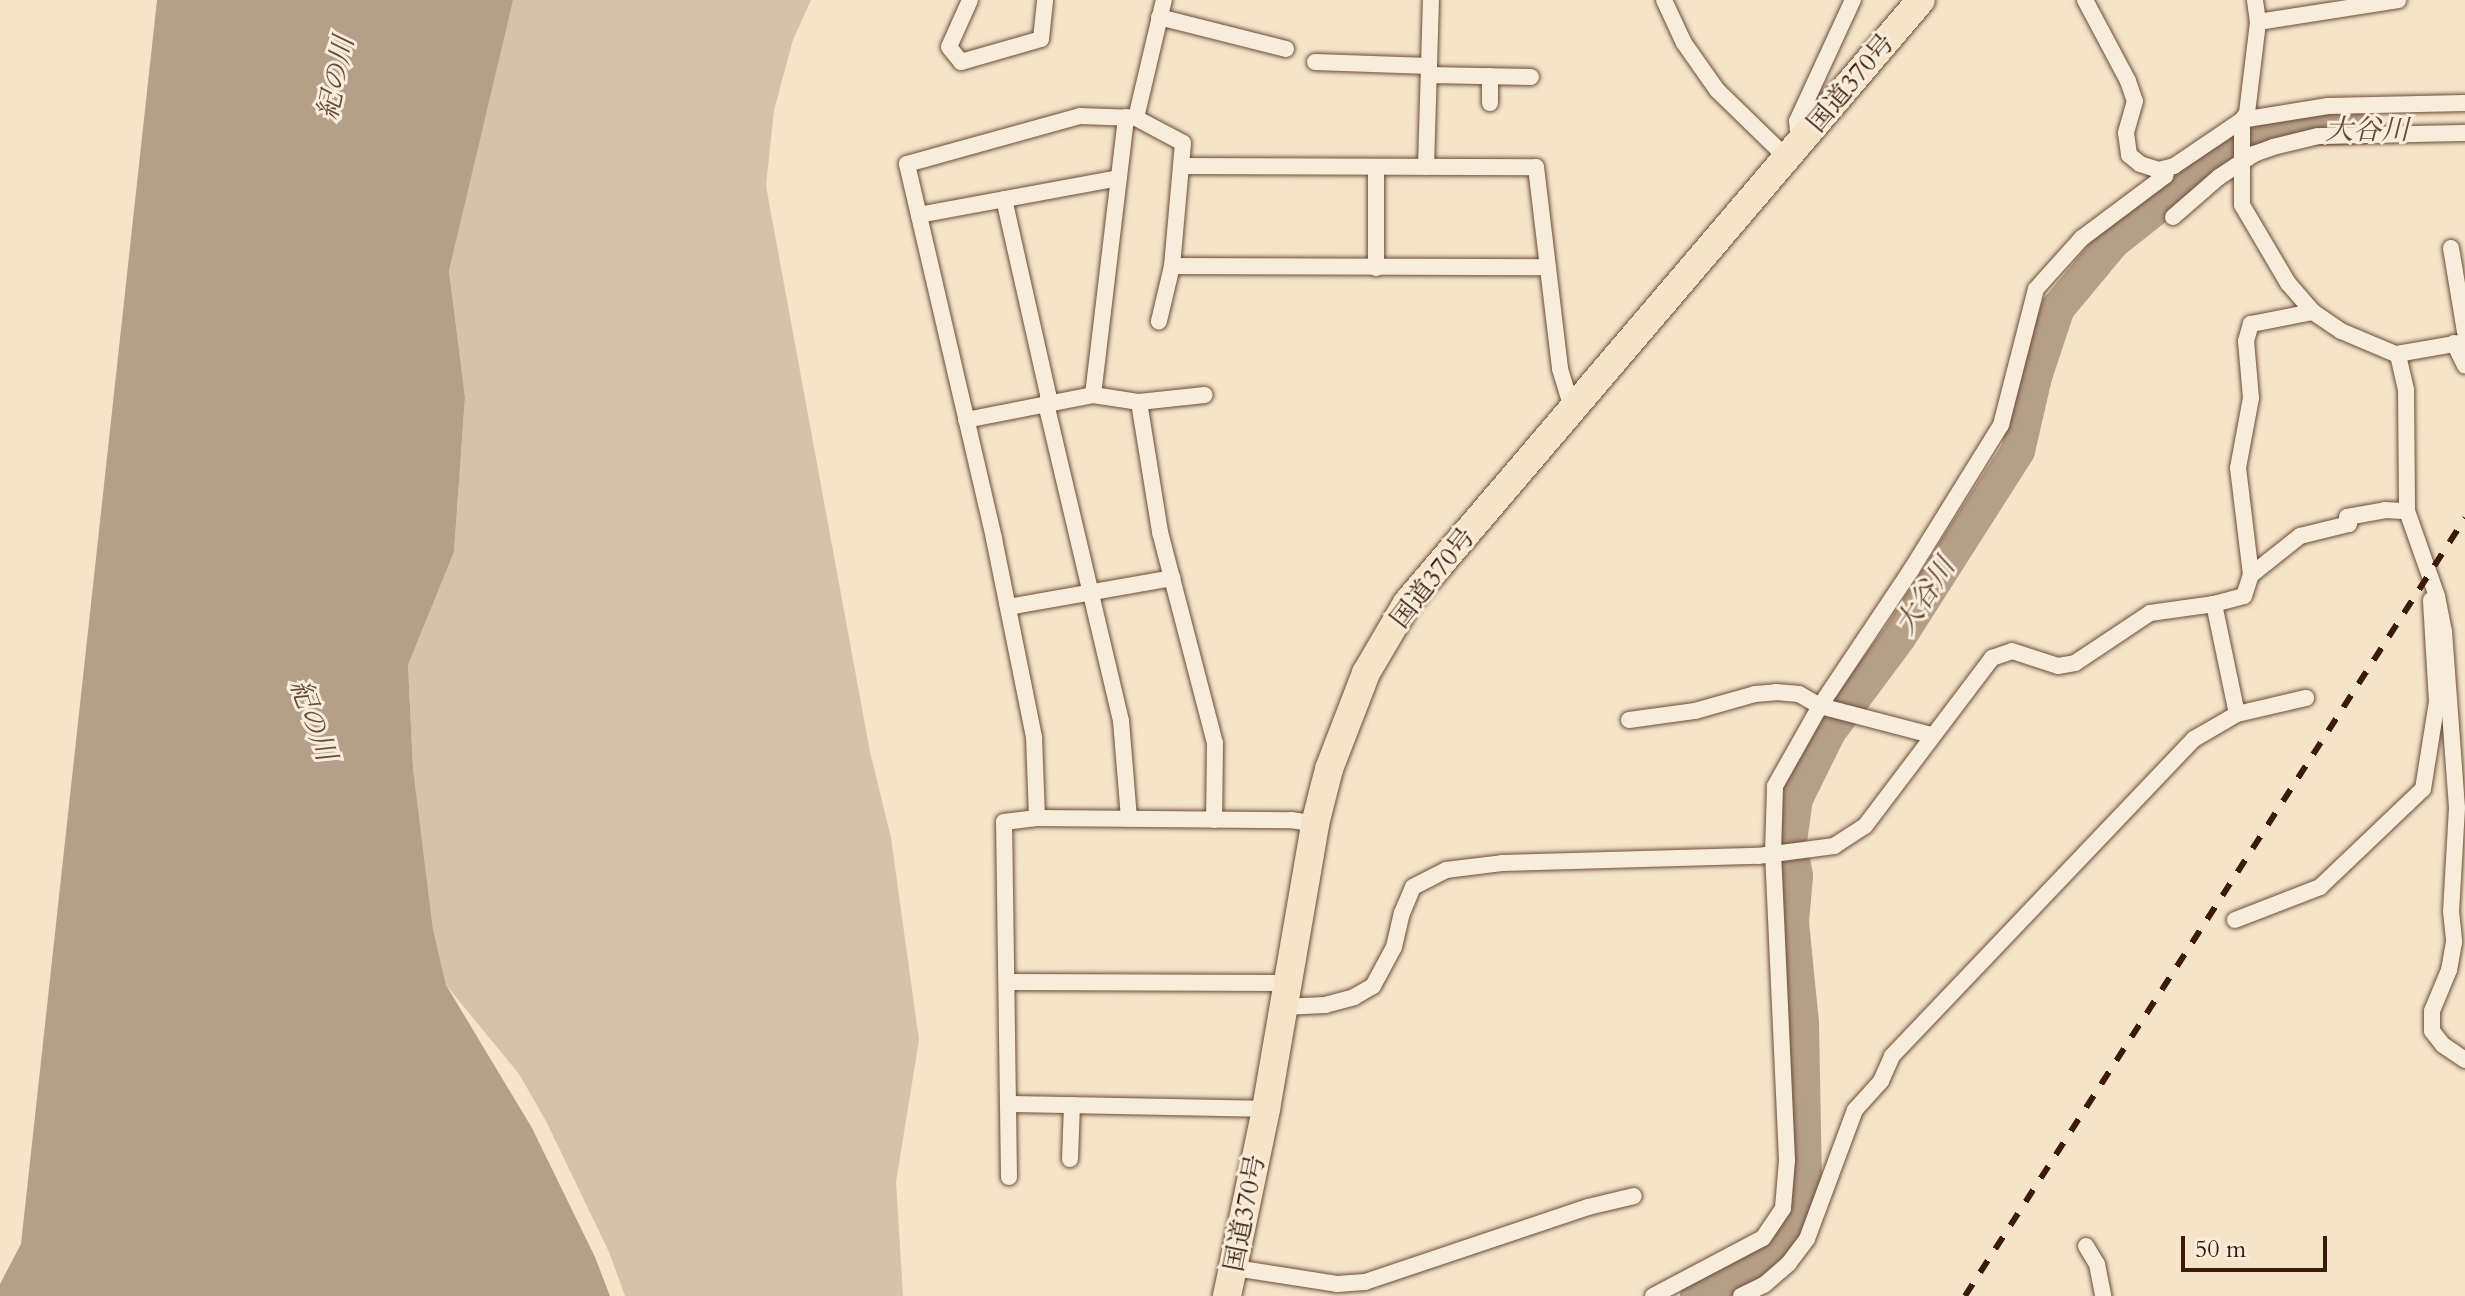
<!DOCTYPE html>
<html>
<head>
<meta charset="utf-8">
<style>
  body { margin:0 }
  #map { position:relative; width:2465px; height:1296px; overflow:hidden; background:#f5e4c8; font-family:Cardo,"Noto Serif JP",serif }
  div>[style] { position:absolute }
  .green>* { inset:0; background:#d5c2a8 }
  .water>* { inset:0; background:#b69f88 }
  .river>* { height:34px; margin:-17px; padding:0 17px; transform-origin:17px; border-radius:17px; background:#b69f88 }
  .roads { filter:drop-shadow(0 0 2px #6a4c3a) drop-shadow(0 0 2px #6a4c3a) }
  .minor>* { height:16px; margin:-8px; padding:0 8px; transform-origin:8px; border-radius:8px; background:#f8eddb }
  .trunk>* { height:28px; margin:-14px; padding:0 14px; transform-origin:14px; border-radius:14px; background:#f5e4c8 }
  .rail>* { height:6px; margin-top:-3px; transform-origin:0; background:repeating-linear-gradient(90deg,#3b1a0b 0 14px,transparent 0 28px) }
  span { translate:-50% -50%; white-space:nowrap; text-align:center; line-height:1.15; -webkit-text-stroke:6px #f8eddb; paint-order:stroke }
  .street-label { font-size:26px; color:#3b1a0b }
  .water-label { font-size:28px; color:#664937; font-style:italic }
  .scale { position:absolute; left:2181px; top:1236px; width:146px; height:36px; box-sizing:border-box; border:4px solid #3b1a0b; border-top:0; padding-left:10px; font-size:24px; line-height:28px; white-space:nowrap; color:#3b1a0b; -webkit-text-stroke:6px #f8eddb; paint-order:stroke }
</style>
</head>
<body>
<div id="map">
  <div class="green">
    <div style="clip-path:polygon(512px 0,811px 0,793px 40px,774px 110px,766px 186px,870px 752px,891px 838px,919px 1040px,896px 1182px,903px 1296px,625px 1296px,609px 1252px,546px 1121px,519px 1074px,446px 985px,433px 929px,413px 768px,408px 665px,454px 552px,465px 397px,449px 271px)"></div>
  </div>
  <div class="water">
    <div style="clip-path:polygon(157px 0,513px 0,449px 271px,465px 397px,454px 552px,408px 665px,413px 768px,433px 929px,446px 985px,532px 1128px,595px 1257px,610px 1296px,0 1296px,0 1284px,21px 1244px)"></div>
  </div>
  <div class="river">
    <div style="left:1697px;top:1296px;width:77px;rotate:-28.9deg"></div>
    <div style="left:1764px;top:1259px;width:47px;rotate:-43.3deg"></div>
    <div style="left:1798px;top:1227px;width:48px;rotate:-81.5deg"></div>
    <div style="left:1805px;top:1180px;width:157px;rotate:-91.1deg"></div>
    <div style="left:1802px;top:1023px;width:101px;rotate:-95.7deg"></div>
    <div style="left:1792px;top:922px;width:46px;rotate:-85deg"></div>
    <div style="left:1796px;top:876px;width:36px;rotate:-100deg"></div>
    <div style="left:1790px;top:841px;width:42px;rotate:-81.9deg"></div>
    <div style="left:1796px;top:799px;width:75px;rotate:-63.8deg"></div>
    <div style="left:1829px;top:732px;width:119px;rotate:-53.5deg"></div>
    <div style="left:1900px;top:636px;width:219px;rotate:-57.5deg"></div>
    <div style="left:2018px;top:451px;width:76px;rotate:-77.1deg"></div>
    <div style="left:2035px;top:377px;width:73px;rotate:-71.6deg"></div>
    <div style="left:2058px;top:308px;width:86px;rotate:-50.2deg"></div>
    <div style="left:2113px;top:242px;width:78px;rotate:-38.2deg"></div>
    <div style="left:2174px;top:194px;width:62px;rotate:-33.2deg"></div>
    <div style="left:2226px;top:160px;width:59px;rotate:-30.5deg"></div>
    <div style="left:2277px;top:130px;width:84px;rotate:-1.4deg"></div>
  </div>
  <div class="roads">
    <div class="minor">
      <div style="left:970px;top:0;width:51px;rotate:114.1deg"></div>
      <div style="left:949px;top:47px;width:19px;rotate:51deg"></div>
      <div style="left:961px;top:62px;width:83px;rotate:-16deg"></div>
      <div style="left:1041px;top:39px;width:39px;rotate:-84deg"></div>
      <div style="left:1664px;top:0;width:47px;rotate:65.1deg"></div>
      <div style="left:1684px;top:43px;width:57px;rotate:54.9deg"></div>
      <div style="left:1717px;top:90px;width:99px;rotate:44.2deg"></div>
      <div style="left:2085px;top:0;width:92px;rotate:62deg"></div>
      <div style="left:2128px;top:81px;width:21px;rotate:71deg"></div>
      <div style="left:2135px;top:101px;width:33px;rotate:106deg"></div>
      <div style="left:2126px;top:133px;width:22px;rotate:82deg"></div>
      <div style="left:2129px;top:155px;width:14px;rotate:39deg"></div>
      <div style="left:2140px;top:164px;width:20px;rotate:18deg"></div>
      <div style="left:2159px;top:170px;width:16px;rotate:-15deg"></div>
      <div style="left:2174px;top:166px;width:82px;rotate:-34.1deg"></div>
      <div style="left:2242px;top:120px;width:9px;rotate:-54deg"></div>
      <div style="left:2247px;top:113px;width:92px;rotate:-83.1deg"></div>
      <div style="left:2258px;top:22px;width:22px;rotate:-98deg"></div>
      <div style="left:1159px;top:17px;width:131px;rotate:14.1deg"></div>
      <div style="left:2258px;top:22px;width:142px;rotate:-8.9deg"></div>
      <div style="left:1315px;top:62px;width:114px;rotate:2deg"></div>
      <div style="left:1429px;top:75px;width:102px;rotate:1.1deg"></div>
      <div style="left:1490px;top:103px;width:27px;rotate:-90deg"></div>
      <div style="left:2465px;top:103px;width:137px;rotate:178.7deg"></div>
      <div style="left:2328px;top:106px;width:87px;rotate:170.8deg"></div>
      <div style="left:2242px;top:120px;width:85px;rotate:90deg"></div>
      <div style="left:2242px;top:205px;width:91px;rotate:59.5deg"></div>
      <div style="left:2288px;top:283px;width:38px;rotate:49deg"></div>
      <div style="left:2313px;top:312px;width:34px;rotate:34deg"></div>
      <div style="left:2341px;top:331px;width:62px;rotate:22.8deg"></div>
      <div style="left:2398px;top:355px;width:36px;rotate:77deg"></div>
      <div style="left:2406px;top:390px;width:121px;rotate:89.5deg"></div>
      <div style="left:2407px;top:511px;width:90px;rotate:70.6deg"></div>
      <div style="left:2437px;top:596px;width:36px;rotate:79deg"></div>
      <div style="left:2444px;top:631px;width:177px;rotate:85.8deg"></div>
      <div style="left:2457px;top:808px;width:103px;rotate:93.3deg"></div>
      <div style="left:2451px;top:911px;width:31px;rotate:84deg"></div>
      <div style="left:2454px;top:942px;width:28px;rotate:100deg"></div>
      <div style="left:2449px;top:970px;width:44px;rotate:112.5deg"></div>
      <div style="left:2432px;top:1011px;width:20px;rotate:90deg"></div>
      <div style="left:2432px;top:1031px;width:18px;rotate:52deg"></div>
      <div style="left:2443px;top:1045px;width:27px;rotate:34deg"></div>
      <div style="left:1136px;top:118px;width:121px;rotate:-76.7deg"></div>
      <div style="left:1799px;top:143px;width:22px;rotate:-95deg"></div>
      <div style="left:1797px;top:121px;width:133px;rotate:-65.2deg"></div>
      <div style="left:1181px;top:166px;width:355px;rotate:0.2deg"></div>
      <div style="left:1536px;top:167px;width:203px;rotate:83.2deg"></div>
      <div style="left:1560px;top:369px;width:41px;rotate:72.9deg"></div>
      <div style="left:1376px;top:167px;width:101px;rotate:90deg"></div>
      <div style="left:1426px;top:167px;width:167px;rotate:-88.3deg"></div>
      <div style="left:1004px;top:199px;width:201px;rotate:77.3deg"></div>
      <div style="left:1048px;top:395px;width:17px;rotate:90deg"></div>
      <div style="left:1048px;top:412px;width:318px;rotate:76.7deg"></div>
      <div style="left:1121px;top:721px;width:98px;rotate:85.3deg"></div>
      <div style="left:919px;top:215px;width:203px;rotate:-10.5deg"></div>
      <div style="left:2173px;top:217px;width:61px;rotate:-41deg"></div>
      <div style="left:2219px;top:177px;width:42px;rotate:-33.3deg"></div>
      <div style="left:2254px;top:154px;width:20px;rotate:-20deg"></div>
      <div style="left:2273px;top:147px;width:46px;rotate:-13.7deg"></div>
      <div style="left:2318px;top:136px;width:147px;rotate:-1.2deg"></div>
      <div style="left:2451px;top:248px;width:85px;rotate:80.5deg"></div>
      <div style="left:1172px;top:266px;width:376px;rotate:0.2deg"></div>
      <div style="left:2454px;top:343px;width:25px;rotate:64deg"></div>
      <div style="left:2397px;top:354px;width:69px;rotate:-10deg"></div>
      <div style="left:1093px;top:395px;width:280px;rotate:-83.2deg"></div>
      <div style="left:1139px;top:402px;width:132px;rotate:80.8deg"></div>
      <div style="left:1160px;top:532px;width:218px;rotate:75.4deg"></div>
      <div style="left:1215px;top:743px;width:77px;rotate:90.7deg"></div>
      <div style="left:966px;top:420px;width:129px;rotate:-11.1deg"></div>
      <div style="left:1093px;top:395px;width:47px;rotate:8.7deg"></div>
      <div style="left:1139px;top:402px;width:66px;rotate:-6.1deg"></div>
      <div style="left:2251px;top:575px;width:63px;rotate:-38.5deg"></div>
      <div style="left:2300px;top:536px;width:50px;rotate:-13.8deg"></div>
      <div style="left:2349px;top:524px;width:7px;rotate:-106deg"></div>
      <div style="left:2347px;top:517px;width:39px;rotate:-10deg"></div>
      <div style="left:2385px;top:510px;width:22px;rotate:3deg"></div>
      <div style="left:2214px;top:604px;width:112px;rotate:78.2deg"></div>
      <div style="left:1008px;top:607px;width:167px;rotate:-10deg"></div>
      <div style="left:1629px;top:720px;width:67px;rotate:-7.8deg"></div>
      <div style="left:1695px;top:711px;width:62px;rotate:-15.8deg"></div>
      <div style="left:1755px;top:694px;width:21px;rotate:-5deg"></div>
      <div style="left:1776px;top:692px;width:23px;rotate:5deg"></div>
      <div style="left:1799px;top:694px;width:24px;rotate:30deg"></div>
      <div style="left:1820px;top:706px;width:115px;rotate:14.6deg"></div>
      <div style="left:1037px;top:818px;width:81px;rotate:-92.1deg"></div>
      <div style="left:1034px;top:737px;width:203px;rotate:-101.4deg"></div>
      <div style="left:994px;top:538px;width:384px;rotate:-103.1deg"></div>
      <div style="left:907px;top:164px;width:180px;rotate:-15.5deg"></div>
      <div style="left:1080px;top:116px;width:56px;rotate:2deg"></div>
      <div style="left:1136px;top:118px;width:53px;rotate:28deg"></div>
      <div style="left:1183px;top:143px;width:123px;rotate:95.1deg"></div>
      <div style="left:1172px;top:266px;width:57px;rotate:103.3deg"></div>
      <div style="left:2235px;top:920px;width:91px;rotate:-21.2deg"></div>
      <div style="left:2320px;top:887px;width:142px;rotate:-43.6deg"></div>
      <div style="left:2423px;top:789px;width:88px;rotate:-80.9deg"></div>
      <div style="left:2437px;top:702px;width:102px;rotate:-93.4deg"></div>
      <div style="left:1007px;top:982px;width:280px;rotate:0.2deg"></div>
      <div style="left:1283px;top:1007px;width:42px;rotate:-2.7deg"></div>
      <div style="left:1325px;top:1005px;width:30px;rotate:-15deg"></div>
      <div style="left:1354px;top:997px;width:22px;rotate:-30deg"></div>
      <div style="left:1373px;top:986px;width:44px;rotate:-61.7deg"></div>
      <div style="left:1394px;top:947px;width:35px;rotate:-77deg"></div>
      <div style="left:1402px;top:913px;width:28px;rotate:-67deg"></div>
      <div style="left:1413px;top:887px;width:37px;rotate:-27deg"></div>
      <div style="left:1446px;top:870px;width:56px;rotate:-7.1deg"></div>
      <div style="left:1502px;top:863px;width:256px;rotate:-1.6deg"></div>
      <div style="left:1758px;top:856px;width:77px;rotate:-7.5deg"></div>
      <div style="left:1834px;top:846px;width:37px;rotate:-33deg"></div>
      <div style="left:1865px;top:826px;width:211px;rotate:-52.9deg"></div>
      <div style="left:1992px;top:658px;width:21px;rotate:-19deg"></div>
      <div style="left:2012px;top:651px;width:48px;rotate:18.1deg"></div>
      <div style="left:2058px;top:666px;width:17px;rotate:-10deg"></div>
      <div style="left:2075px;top:663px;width:90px;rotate:-33.7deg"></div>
      <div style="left:2150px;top:613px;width:65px;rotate:-8deg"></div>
      <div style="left:2214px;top:604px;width:31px;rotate:-15deg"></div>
      <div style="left:2244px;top:596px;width:22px;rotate:-72deg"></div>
      <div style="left:2251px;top:575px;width:108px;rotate:-96.9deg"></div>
      <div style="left:2238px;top:468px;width:71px;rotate:-79.5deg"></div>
      <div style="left:2251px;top:398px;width:57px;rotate:-95deg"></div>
      <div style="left:2246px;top:341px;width:18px;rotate:-74deg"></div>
      <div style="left:2251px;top:324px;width:63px;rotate:-11deg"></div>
      <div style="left:1008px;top:1104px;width:258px;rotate:1.1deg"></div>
      <div style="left:1070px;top:1159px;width:54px;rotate:-87.9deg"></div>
      <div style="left:1009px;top:1177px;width:355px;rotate:-90.8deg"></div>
      <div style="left:1004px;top:822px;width:33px;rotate:-7deg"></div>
      <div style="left:1037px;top:818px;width:254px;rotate:0.5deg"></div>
      <div style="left:1291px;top:820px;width:24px;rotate:9deg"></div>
      <div style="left:2086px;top:1246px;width:21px;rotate:59deg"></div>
      <div style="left:2097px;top:1264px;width:33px;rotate:79deg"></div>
      <div style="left:1235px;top:1268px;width:103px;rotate:8.9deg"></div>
      <div style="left:1337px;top:1284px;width:28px;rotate:-4deg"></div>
      <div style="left:1365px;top:1282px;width:235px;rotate:-18.6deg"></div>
      <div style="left:1588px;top:1207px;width:47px;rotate:-13.4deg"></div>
      <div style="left:1653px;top:1296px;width:124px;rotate:-27.8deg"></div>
      <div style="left:1763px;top:1238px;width:36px;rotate:-56deg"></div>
      <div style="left:1783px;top:1208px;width:48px;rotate:-85.2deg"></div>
      <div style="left:1787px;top:1160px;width:306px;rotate:-92.6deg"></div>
      <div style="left:1773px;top:854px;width:68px;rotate:-88.3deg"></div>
      <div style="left:1775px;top:786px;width:92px;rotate:-60.6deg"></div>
      <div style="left:1820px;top:706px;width:164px;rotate:-56.2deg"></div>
      <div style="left:1911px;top:570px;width:171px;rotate:-58.2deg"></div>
      <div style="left:2001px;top:425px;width:140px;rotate:-75.6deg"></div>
      <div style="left:2036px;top:289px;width:69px;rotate:-48deg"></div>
      <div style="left:2082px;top:238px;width:104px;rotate:-36.8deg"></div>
      <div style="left:2165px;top:176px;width:7px;rotate:-74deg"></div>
      <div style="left:1741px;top:1296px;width:25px;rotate:-26deg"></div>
      <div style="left:1764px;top:1285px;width:33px;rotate:-41deg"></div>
      <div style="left:1789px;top:1263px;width:30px;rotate:-53deg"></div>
      <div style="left:1807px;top:1239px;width:138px;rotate:-69.6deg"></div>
      <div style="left:1855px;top:1110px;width:39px;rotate:-48deg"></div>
      <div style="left:1881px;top:1081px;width:27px;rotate:-66deg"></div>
      <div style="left:1892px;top:1056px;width:438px;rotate:-46.4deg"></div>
      <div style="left:2194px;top:739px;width:50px;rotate:-30.2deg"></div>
      <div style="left:2237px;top:714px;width:71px;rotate:-13.1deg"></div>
    </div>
    <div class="trunk">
      <div style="left:1227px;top:1296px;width:191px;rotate:-78.2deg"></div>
      <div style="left:1266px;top:1109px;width:289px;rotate:-80.2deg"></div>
      <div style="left:1315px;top:824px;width:57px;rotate:-75.7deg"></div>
      <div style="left:1329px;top:769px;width:103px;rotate:-68.9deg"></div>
      <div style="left:1366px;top:673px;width:81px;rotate:-59.6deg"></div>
      <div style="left:1407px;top:603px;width:792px;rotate:-49.56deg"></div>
    </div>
  </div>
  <div class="rail">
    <div style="left:1965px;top:1296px;width:925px;rotate:-57.27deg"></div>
  </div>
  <div class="street-label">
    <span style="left:1851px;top:83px;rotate:-50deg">国道370号</span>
    <span style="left:1433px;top:578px;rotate:-52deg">国道370号</span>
    <span style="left:1245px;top:1213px;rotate:-79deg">国道370号</span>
  </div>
  <div class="water-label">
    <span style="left:336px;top:78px;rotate:-78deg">紀の川</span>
    <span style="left:2367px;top:130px">大谷川</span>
    <span style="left:1925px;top:596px;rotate:-57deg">大谷川</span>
    <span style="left:313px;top:720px;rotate:70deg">紀の川</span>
  </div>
  <div class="scale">50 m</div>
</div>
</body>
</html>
